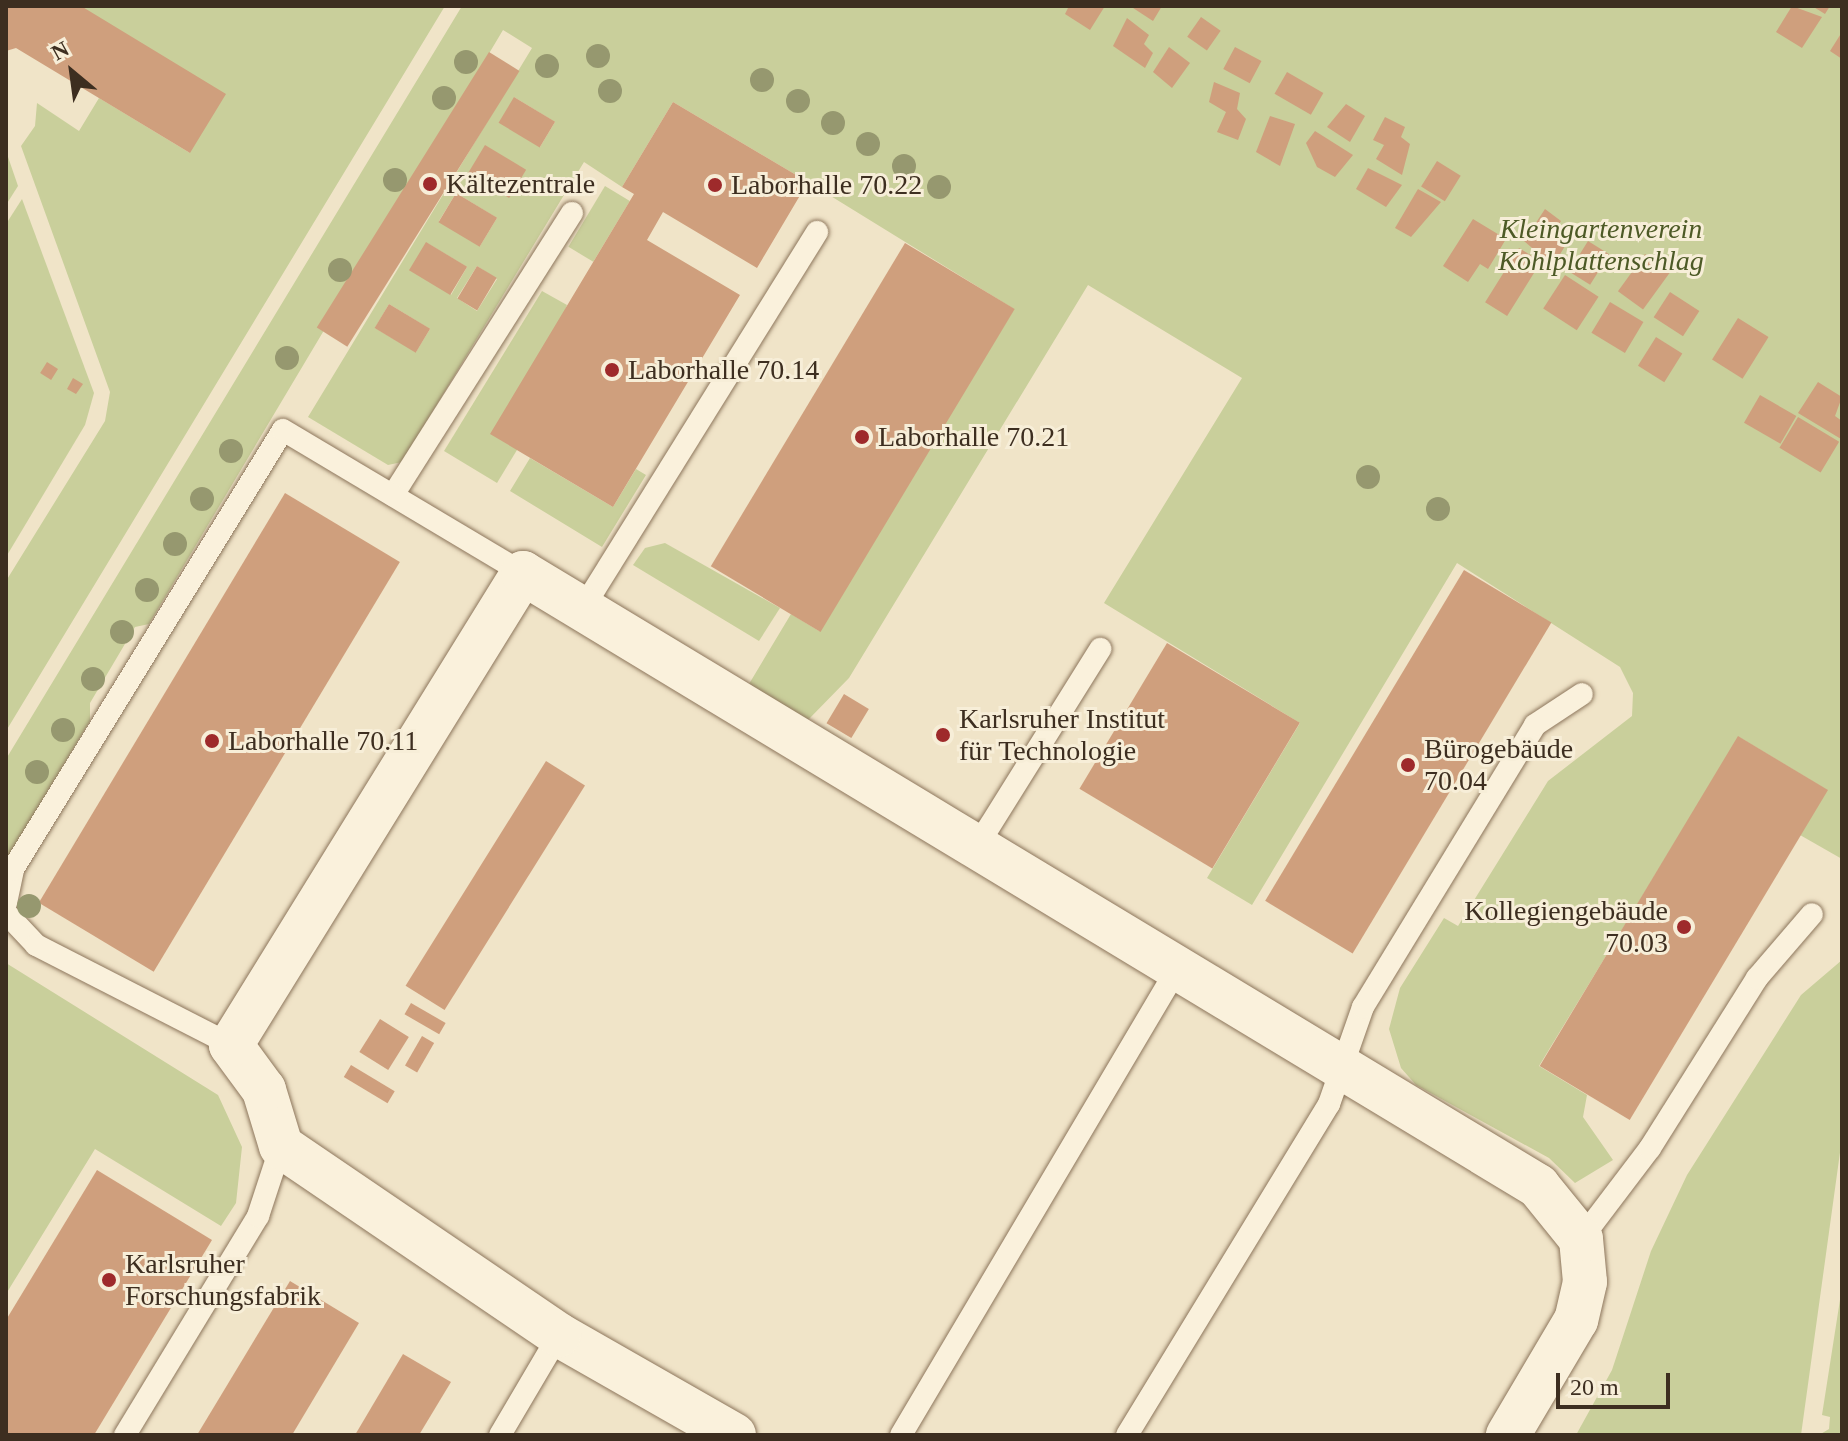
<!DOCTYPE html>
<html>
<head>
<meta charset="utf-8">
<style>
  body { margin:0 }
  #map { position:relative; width:1848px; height:1441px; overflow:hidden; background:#f0e4c8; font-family:Georgia,serif }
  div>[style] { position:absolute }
  .green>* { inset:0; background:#c9cf9b; transform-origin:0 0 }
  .building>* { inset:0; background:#cf9f7d; transform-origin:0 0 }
  .roads { filter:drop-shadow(0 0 2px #8d765c) drop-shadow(0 0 2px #8d765c) }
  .service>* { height:22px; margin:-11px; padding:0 11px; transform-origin:11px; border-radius:11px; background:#faf1dc }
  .minor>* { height:44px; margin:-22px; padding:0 22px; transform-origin:22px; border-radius:22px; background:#faf1dc }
  .trees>* { width:24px; height:24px; margin:-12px; border-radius:50%; background:#96986f }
  .dots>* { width:22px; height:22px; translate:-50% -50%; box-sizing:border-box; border:4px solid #f7eed8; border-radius:50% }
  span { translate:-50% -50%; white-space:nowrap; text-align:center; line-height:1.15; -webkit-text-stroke:6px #f7eed8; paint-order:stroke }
  .poi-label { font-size:28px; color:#3d2e20 }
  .left { translate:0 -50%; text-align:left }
  .right { translate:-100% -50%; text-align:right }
  .park-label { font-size:28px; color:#4d5a26; font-style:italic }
  .frame { position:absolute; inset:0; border:8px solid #3d2e20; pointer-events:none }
  .north { position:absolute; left:32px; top:32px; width:80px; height:80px; -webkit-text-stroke:6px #f7eed8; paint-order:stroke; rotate:331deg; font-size:22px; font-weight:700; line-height:32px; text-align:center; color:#3d2e20 }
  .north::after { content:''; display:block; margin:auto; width:28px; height:36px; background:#3d2e20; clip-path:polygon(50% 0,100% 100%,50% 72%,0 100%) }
  .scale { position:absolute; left:1556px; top:1373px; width:114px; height:36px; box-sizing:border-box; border:4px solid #3d2e20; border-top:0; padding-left:10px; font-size:24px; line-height:28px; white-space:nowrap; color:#3d2e20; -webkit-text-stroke:6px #f7eed8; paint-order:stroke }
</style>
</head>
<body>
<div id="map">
  <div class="green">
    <div style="clip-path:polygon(81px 6px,445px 6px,6px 731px,6px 581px,105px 421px,110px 392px,21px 146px,35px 126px,37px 103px,79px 131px,99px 98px,190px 153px)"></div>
    <div style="clip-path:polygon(evenodd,462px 6px,1842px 6px,1842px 859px,1800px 835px,1827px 790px,1739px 737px,1539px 1066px,1587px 1095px,1583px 1117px,1613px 1160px,1575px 1183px,1549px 1158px,1416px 1085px,1401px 1068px,1389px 1029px,1400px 988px,1444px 918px,1458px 926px,1548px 781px,1632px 716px,1633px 693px,1620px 667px,1457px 563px,1252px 905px,1207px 878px,1300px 723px,1104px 603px,1242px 378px,1088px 285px,849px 678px,807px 721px,749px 684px,791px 614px,819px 631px,1014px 309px,808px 182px,673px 102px,622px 187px,584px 162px,402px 462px,388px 465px,308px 417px,532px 48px,503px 30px,149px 624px,135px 627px,90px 703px,90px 721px,6px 861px,6px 759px,462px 6px,514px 97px,555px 122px,540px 147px,514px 97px,462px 6px,456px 193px,497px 218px,480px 246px,439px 221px,456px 193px,462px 6px,427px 243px,467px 267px,451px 295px,427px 243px,462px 6px,477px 266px,497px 279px,477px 311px,457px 298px,477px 266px,462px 6px,389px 304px,430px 329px,416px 352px,375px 328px,389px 304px)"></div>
    <div style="clip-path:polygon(6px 151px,18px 186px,6px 205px)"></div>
    <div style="left:605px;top:186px;width:29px;height:71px;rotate:31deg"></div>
    <div style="clip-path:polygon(22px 199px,94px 393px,85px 425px,6px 557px,6px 224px)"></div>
    <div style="clip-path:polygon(542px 291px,567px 305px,517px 450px,497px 483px,444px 451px)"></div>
    <div style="clip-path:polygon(530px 458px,613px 507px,636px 469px,646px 475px,602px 547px,510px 491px)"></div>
    <div style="clip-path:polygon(665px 543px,780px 608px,759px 641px,633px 565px,645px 548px)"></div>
    <div style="clip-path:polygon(1842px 960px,1842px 1138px,1801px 1435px,1576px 1435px,1612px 1370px,1651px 1251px,1687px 1175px,1801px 995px)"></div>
    <div style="clip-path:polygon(6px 963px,218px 1095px,242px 1147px,236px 1203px,221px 1226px,95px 1149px,6px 1294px)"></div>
    <div style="clip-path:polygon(1842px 1287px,1842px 1435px,1819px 1435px,1829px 1429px,1830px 1417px,1822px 1415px)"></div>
  </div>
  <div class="building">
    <div style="clip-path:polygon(6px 6px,81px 6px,226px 94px,190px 153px,16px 48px,6px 51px)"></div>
    <div style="clip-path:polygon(1069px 6px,1105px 6px,1090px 30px,1065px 14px)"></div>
    <div style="clip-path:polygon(1130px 6px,1162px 6px,1153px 21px)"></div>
    <div style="clip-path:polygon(1792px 6px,1822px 17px,1802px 48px,1776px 32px)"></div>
    <div style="clip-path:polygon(1812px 6px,1830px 6px,1825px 14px)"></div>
    <div style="left:1201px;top:17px;width:24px;height:24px;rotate:35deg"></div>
    <div style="clip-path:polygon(1127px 18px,1149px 35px,1144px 44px,1153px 53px,1145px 68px,1113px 46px)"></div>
    <div style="clip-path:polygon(1842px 32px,1842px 59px,1830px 51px)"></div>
    <div style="clip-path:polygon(1169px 47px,1190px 63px,1172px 88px,1153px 72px)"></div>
    <div style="left:1235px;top:47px;width:30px;height:25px;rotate:28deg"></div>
    <div style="left:489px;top:52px;width:36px;height:325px;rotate:32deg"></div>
    <div style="left:1287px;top:72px;width:42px;height:25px;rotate:30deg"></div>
    <div style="clip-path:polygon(1214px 82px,1240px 93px,1237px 109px,1246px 119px,1238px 140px,1217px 132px,1226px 112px,1209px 102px)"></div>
    <div style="left:514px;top:97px;width:48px;height:30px;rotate:31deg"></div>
    <div style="clip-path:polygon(673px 102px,808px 182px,757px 268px,663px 212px,647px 240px,740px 295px,613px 507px,490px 434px,634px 194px,622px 187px)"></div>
    <div style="clip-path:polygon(1346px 104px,1365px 116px,1350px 142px,1327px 127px)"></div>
    <div style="clip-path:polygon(1270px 116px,1295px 124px,1280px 166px,1256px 152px)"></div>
    <div style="clip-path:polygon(1385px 117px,1405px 127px,1401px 137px,1410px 144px,1402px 175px,1376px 159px,1384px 145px,1373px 140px)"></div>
    <div style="clip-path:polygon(1315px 131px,1353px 155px,1335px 177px,1317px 167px,1306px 143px)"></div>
    <div style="left:485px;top:145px;width:48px;height:33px;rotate:31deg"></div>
    <div style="left:1437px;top:161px;width:28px;height:30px;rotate:32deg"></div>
    <div style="clip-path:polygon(1368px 168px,1402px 185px,1386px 207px,1356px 189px)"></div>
    <div style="clip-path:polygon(1418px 189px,1441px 202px,1411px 237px,1395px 228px)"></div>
    <div style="left:456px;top:193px;width:48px;height:34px;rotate:31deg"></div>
    <div style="clip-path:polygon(1545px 209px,1561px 221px,1553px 233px,1568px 241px,1553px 266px,1524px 241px)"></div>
    <div style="clip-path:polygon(1473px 219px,1506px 239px,1488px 269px,1480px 264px,1468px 282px,1443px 266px)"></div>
    <div style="left:1588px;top:241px;width:25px;height:36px;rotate:32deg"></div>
    <div style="left:426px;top:242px;width:48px;height:33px;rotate:31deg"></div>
    <div style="left:905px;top:243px;width:128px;height:377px;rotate:31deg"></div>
    <div style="left:1519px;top:248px;width:26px;height:64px;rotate:32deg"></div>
    <div style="left:1645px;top:254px;width:31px;height:46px;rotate:36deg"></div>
    <div style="left:477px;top:266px;width:23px;height:38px;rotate:31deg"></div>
    <div style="left:1565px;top:275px;width:40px;height:40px;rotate:33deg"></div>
    <div style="left:1670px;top:292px;width:35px;height:30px;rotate:33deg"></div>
    <div style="left:1610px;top:302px;width:39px;height:36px;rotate:31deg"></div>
    <div style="left:389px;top:304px;width:48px;height:28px;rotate:31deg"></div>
    <div style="left:1738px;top:318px;width:36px;height:49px;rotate:32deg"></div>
    <div style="left:1656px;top:337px;width:31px;height:34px;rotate:32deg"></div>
    <div style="left:47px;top:362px;width:13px;height:13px;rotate:32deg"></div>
    <div style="clip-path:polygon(73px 378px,83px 384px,76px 394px,67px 389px)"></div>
    <div style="clip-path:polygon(1818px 382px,1842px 397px,1835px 416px,1842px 421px,1841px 439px,1798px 413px)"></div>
    <div style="left:1760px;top:395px;width:42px;height:32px;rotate:30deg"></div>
    <div style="left:1798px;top:417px;width:48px;height:36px;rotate:31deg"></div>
    <div style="left:285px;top:493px;width:134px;height:478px;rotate:31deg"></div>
    <div style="left:1464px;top:570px;width:102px;height:386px;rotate:31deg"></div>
    <div style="left:1167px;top:643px;width:155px;height:170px;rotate:31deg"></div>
    <div style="left:844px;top:694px;width:29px;height:34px;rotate:31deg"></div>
    <div style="left:1738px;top:736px;width:105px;height:385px;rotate:31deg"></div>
    <div style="left:546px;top:761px;width:46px;height:265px;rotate:32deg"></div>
    <div style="left:411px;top:1003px;width:40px;height:13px;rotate:30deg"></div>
    <div style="left:380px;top:1019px;width:34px;height:39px;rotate:32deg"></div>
    <div style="left:422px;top:1036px;width:14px;height:34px;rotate:30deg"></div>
    <div style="left:351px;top:1065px;width:51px;height:14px;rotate:31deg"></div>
    <div style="clip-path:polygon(97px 1170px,212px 1240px,94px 1435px,6px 1435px,6px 1320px)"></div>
    <div style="clip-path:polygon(290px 1281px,359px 1323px,292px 1435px,197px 1435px)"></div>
    <div style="clip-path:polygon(403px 1354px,451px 1382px,419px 1435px,355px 1435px)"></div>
  </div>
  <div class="roads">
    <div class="service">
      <div style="left:393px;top:495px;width:334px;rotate:-57.6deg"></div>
      <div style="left:583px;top:608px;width:443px;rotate:-58.1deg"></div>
      <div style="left:979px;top:843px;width:229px;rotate:-58deg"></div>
      <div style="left:6px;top:903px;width:35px;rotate:-78deg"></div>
      <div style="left:13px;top:869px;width:515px;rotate:-58.41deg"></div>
      <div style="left:283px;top:430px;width:279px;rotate:30.8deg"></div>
      <div style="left:6px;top:913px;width:44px;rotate:46.8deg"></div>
      <div style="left:36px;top:945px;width:219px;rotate:27.1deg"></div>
      <div style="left:1581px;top:1239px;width:114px;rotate:-52.8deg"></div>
      <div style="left:1650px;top:1148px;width:201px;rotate:-57.8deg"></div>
      <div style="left:1757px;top:978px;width:84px;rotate:-49.3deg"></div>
      <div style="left:125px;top:1435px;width:256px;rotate:-58.7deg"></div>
      <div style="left:258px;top:1216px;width:74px;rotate:-71.8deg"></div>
      <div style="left:500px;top:1435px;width:116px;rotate:-59.5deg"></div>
      <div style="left:901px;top:1435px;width:547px;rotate:-59.36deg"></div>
      <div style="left:1127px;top:1435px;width:388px;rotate:-58.6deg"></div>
      <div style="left:1329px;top:1104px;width:103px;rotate:-70.7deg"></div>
      <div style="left:1363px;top:1007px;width:330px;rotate:-58.6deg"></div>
      <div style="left:1535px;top:725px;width:56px;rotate:-33.4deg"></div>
    </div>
    <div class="minor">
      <div style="left:734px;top:1435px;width:202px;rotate:-150.3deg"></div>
      <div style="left:559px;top:1335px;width:336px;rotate:-145.8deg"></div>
      <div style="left:281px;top:1146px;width:59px;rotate:-106.9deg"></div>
      <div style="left:264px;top:1090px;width:56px;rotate:-126.3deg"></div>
      <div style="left:231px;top:1045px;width:555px;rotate:-58.26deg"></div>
      <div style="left:523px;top:573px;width:1186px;rotate:31.13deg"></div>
      <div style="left:1538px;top:1186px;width:68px;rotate:50.9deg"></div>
      <div style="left:1581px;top:1239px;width:43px;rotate:84.7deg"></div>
      <div style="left:1585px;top:1282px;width:39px;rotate:103deg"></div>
      <div style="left:1576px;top:1320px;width:134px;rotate:120.6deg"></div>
    </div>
  </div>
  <div class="trees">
    <div style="left:598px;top:56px"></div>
    <div style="left:466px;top:62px"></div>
    <div style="left:547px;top:66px"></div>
    <div style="left:762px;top:80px"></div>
    <div style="left:610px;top:91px"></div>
    <div style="left:444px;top:98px"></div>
    <div style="left:798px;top:101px"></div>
    <div style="left:833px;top:123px"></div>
    <div style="left:868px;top:144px"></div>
    <div style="left:904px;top:166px"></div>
    <div style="left:395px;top:180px"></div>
    <div style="left:939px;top:187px"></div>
    <div style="left:340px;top:270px"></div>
    <div style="left:287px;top:358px"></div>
    <div style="left:231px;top:451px"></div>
    <div style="left:1368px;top:477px"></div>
    <div style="left:202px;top:499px"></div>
    <div style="left:1438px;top:509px"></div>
    <div style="left:175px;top:544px"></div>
    <div style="left:147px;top:590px"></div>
    <div style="left:122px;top:632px"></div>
    <div style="left:93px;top:679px"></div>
    <div style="left:63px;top:730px"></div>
    <div style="left:37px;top:772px"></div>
    <div style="left:29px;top:906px"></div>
  </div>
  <div class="dots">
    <div style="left:430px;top:184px;background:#9e2a2b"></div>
    <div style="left:715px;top:185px;background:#9e2a2b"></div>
    <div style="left:612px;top:370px;background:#9e2a2b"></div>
    <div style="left:862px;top:437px;background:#9e2a2b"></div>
    <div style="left:943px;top:735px;background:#9e2a2b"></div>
    <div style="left:212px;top:741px;background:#9e2a2b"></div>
    <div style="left:1408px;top:765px;background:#9e2a2b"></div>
    <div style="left:1684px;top:927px;background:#9e2a2b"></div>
    <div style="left:109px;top:1280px;background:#9e2a2b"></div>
  </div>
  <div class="poi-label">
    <span class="left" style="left:446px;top:184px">Kältezentrale</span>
    <span class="left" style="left:731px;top:185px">Laborhalle 70.22</span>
    <span class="left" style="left:628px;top:370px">Laborhalle 70.14</span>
    <span class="left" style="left:878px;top:437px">Laborhalle 70.21</span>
    <span class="left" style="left:959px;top:735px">Karlsruher Institut<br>für Technologie</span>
    <span class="left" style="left:228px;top:741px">Laborhalle 70.11</span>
    <span class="left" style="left:1424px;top:765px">Bürogebäude<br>70.04</span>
    <span class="right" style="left:1668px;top:927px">Kollegiengebäude<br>70.03</span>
    <span class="left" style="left:125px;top:1280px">Karlsruher<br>Forschungsfabrik</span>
  </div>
  <div class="park-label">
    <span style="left:1601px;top:245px">Kleingartenverein<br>Kohlplattenschlag</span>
  </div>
  <div class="frame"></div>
  <div class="north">N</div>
  <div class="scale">20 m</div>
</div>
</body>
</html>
